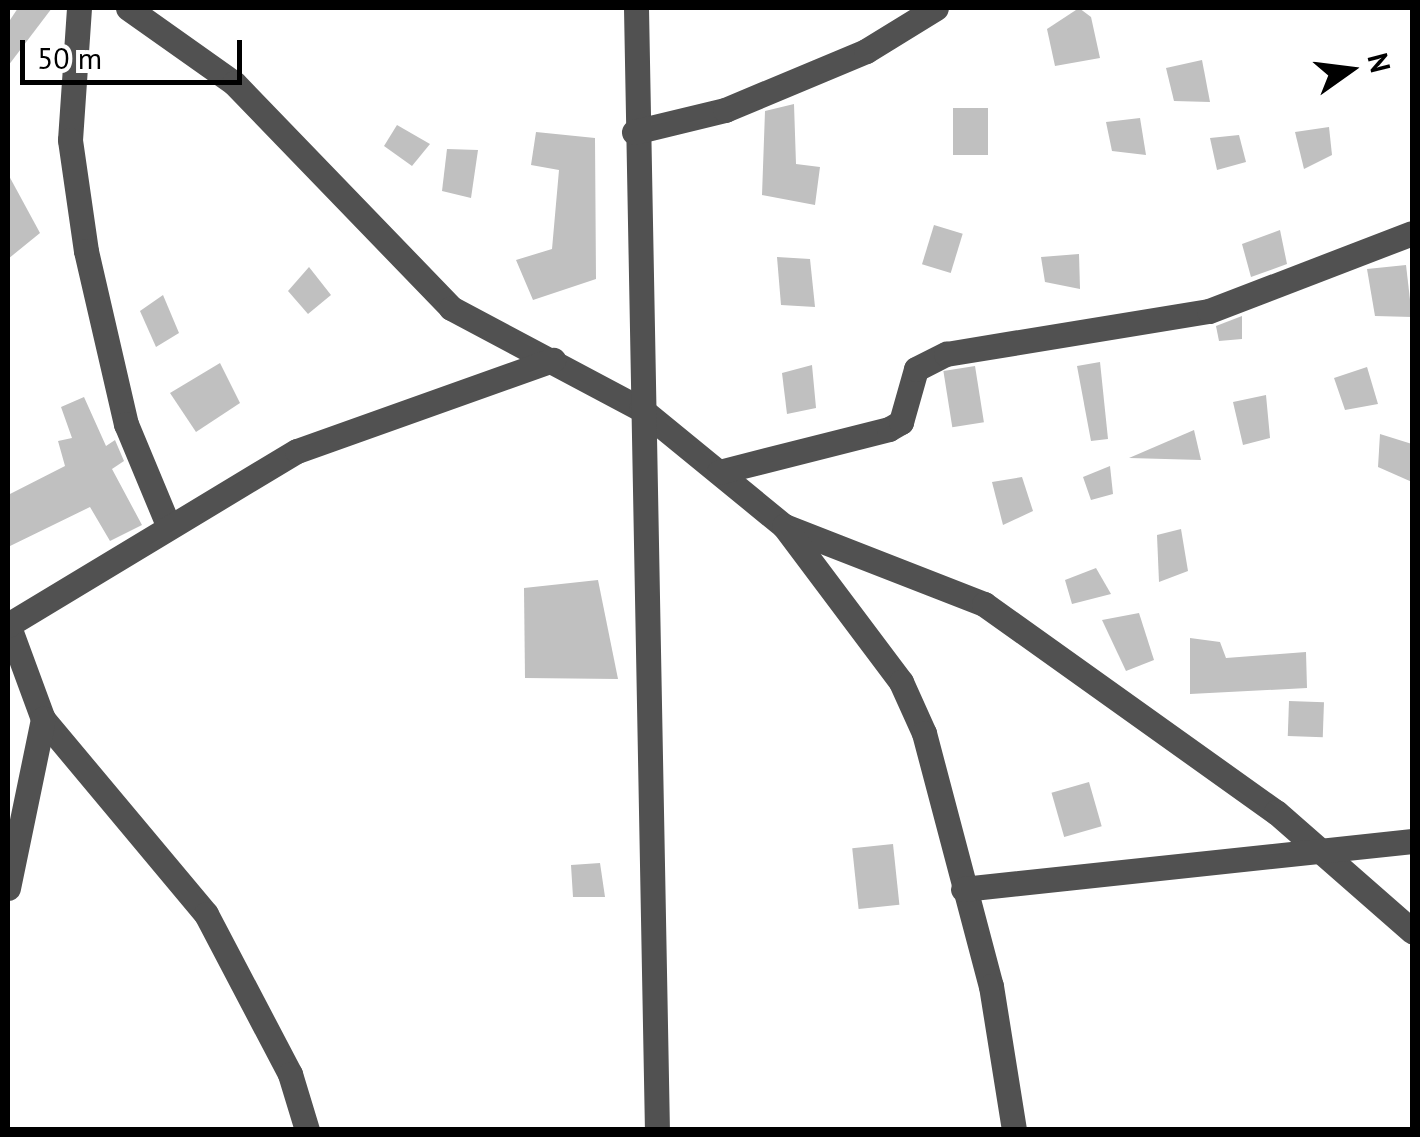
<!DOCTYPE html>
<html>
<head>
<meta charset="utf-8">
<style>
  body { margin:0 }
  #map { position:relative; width:1420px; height:1137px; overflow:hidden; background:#fff; font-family:"PT Sans",sans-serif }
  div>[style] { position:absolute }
  .building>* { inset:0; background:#c0c0c0; transform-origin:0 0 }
  .minor>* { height:25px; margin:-12.5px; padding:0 12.5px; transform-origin:12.5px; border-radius:12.5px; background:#515151 }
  span { translate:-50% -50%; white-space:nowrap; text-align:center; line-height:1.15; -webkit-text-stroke:9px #fff; paint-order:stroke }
  .frame { position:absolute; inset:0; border:10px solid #000; pointer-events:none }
  .north { position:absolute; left:1300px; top:20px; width:100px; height:100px; -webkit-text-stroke:8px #fff; paint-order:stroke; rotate:76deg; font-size:28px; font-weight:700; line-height:40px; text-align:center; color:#000 }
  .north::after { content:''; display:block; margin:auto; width:35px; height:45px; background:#000; clip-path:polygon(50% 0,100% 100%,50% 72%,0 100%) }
  .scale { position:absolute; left:20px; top:40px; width:222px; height:45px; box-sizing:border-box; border:5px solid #000; border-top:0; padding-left:12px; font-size:30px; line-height:35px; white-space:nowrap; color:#000; -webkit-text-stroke:8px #fff; paint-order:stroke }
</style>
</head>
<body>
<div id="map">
  <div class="building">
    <div style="clip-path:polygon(18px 8px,52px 8px,8px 66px,8px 23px)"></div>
    <div style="clip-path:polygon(1079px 8px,1091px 17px,1100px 58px,1055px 66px,1047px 29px)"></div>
    <div style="clip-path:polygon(1202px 60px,1210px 102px,1174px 101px,1166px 68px)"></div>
    <div style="clip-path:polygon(794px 104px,796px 164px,820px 167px,815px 205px,762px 195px,765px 111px)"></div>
    <div style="left:953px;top:108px;width:35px;height:47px"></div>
    <div style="clip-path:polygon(1140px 118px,1146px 155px,1112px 151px,1106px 122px)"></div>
    <div style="clip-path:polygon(397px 125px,430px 144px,412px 166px,384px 146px)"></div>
    <div style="clip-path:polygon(1329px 127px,1332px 155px,1304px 169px,1295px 132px)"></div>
    <div style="clip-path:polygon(536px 132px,595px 138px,596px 279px,533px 300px,516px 260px,552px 249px,559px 170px,531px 165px)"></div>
    <div style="clip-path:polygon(1239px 135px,1246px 162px,1217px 170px,1210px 138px)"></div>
    <div style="clip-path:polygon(447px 149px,478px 150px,471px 198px,442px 191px)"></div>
    <div style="clip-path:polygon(8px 174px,40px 233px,8px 259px)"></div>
    <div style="left:934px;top:225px;width:30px;height:41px;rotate:17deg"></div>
    <div style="clip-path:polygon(1280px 230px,1287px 264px,1251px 277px,1242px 244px)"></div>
    <div style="clip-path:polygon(1079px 254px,1080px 289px,1045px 282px,1041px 257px)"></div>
    <div style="clip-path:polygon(777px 257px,810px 259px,815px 307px,781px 305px)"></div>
    <div style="clip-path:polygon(1406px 265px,1412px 317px,1375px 316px,1367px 269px)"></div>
    <div style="clip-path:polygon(309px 267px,331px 295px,308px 314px,288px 291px)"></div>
    <div style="clip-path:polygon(163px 295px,179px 333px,156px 347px,140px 311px)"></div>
    <div style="clip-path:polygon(1242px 316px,1242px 339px,1219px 341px,1216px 326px)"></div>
    <div style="clip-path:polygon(1100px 362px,1108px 439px,1091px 441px,1077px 366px)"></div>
    <div style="clip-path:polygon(220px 363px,240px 403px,196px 432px,170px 393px)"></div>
    <div style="clip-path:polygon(812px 365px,816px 408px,787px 414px,782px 373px)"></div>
    <div style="left:975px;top:366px;width:57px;height:32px;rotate:81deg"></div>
    <div style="clip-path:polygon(1367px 367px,1378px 404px,1345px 410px,1334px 378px)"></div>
    <div style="clip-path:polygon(1266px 395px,1270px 438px,1243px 445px,1233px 402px)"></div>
    <div style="clip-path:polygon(84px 397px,106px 446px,115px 440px,124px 461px,112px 469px,142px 525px,110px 541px,90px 507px,8px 547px,8px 495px,65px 466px,58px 441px,72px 438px,61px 407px)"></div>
    <div style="clip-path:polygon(1194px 430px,1201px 460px,1129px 458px)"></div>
    <div style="clip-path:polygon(1380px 434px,1412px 444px,1412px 482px,1378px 467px)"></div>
    <div style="clip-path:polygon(1110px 466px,1113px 494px,1091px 500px,1083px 477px)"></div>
    <div style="clip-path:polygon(1022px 477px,1033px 511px,1003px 525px,992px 482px)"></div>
    <div style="clip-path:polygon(1181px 529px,1188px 571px,1159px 582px,1157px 535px)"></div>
    <div style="clip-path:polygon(1096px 568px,1111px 594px,1072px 604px,1065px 580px)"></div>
    <div style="clip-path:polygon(598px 580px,618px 679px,525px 678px,524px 588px)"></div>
    <div style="clip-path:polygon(1139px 613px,1154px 660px,1126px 671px,1102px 620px)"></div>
    <div style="clip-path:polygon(1190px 638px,1220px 642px,1226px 658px,1306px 652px,1307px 688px,1190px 694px)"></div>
    <div style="left:1289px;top:701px;width:35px;height:35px;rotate:2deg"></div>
    <div style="left:1089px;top:782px;width:46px;height:39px;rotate:74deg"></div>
    <div style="left:893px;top:844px;width:61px;height:41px;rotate:84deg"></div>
    <div style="clip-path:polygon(600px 863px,605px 897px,573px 897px,571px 865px)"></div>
  </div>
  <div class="minor">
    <div style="left:79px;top:8px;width:132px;rotate:93.9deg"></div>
    <div style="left:70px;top:140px;width:112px;rotate:81.8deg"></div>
    <div style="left:86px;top:251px;width:178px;rotate:77deg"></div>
    <div style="left:126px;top:424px;width:109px;rotate:67.4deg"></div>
    <div style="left:128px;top:8px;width:130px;rotate:35.3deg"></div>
    <div style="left:234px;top:83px;width:313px;rotate:46deg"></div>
    <div style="left:451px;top:308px;width:215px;rotate:28deg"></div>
    <div style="left:641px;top:409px;width:185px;rotate:39.3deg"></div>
    <div style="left:784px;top:526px;width:215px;rotate:21.3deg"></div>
    <div style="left:984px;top:604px;width:359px;rotate:35.5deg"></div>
    <div style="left:1276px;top:812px;width:181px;rotate:41.2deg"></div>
    <div style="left:636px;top:8px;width:1122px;rotate:88.93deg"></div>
    <div style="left:634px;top:132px;width:94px;rotate:-13.6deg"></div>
    <div style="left:725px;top:110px;width:153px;rotate:-22.7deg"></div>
    <div style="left:866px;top:51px;width:82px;rotate:-31.6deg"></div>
    <div style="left:719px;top:472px;width:175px;rotate:-14.2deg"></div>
    <div style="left:889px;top:429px;width:14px;rotate:-30deg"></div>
    <div style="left:901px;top:422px;width:55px;rotate:-74.2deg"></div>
    <div style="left:916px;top:369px;width:34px;rotate:-27deg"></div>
    <div style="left:946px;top:354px;width:266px;rotate:-9.3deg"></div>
    <div style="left:1209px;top:311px;width:217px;rotate:-21deg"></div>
    <div style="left:784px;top:526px;width:195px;rotate:53.1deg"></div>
    <div style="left:901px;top:682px;width:56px;rotate:65.7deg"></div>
    <div style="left:924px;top:733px;width:262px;rotate:75.2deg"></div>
    <div style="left:991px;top:986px;width:146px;rotate:80.9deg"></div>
    <div style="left:8px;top:624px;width:101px;rotate:69.8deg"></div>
    <div style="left:43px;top:719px;width:254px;rotate:50.1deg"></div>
    <div style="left:206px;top:914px;width:181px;rotate:62.3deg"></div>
    <div style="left:290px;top:1074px;width:59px;rotate:73.1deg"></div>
    <div style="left:8px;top:625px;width:337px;rotate:-31.1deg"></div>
    <div style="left:297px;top:451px;width:272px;rotate:-19.6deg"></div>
    <div style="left:8px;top:888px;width:173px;rotate:-78.3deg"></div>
    <div style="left:963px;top:889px;width:452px;rotate:-6.1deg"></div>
  </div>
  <div class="frame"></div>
  <div class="north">N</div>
  <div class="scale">50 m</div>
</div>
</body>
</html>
